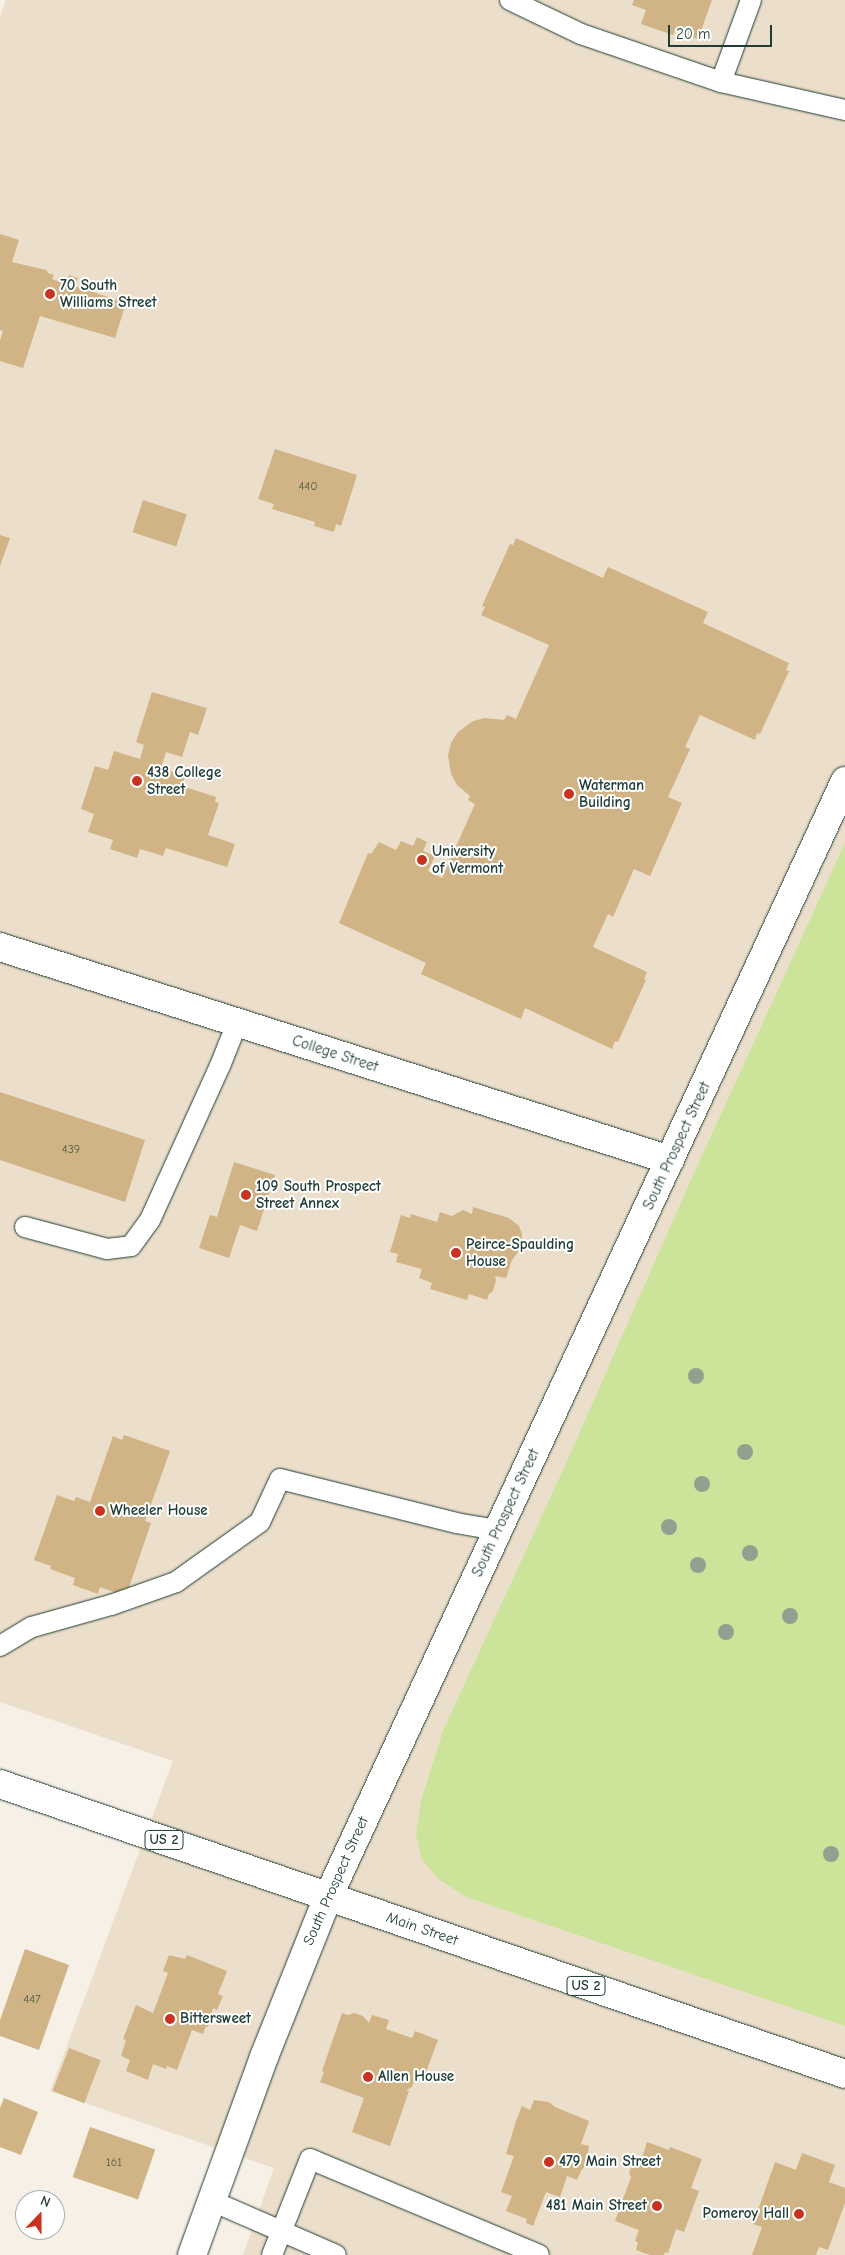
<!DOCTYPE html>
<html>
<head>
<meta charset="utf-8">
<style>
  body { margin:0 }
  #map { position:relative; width:845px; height:2255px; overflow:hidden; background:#f6f0e7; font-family:"Comic Neue",sans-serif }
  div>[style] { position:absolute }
  .built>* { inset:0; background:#ebdeca }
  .green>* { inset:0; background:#cbe49a }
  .building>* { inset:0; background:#d1b486; transform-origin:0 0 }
  .roads { filter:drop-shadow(0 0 1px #1f3d34) drop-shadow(0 0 1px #1f3d34) }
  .service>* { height:20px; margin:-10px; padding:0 10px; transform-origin:10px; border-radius:10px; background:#fff }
  .tertiary>* { height:28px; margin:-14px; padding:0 14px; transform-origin:14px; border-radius:14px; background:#fff }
  .primary>* { height:28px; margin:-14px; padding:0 14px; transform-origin:14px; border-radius:14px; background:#fff }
  .trees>* { width:16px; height:16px; margin:-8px; border-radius:50%; background:#92a090 }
  .dots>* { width:14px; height:14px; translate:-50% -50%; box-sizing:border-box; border:2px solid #fff; border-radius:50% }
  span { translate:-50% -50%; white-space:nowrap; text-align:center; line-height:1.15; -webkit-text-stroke:4px #fff; paint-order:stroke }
  .number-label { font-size:12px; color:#4c5b48 }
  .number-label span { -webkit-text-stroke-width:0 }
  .shield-label span { padding:1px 4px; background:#fff; border:1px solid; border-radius:4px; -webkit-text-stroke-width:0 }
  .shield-label { font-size:14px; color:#1f3d34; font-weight:700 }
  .poi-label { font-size:15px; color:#1f3d34; font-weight:700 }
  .left { translate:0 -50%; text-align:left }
  .right { translate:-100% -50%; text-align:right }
  .street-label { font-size:15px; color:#1f3d34 }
  .north { position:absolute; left:15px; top:2190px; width:50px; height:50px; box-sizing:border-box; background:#fff; border:1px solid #a5b1ae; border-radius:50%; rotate:22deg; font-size:14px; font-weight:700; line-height:20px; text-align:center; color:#1f3d34 }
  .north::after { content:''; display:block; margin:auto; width:18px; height:22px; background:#c8321e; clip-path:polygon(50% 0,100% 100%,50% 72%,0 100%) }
  .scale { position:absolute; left:668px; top:25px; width:104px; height:22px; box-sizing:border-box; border:2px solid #1f3d34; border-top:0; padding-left:6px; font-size:15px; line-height:18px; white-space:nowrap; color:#1f3d34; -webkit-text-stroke:4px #fff; paint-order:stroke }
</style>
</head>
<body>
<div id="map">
  <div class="built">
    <div style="clip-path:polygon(6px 0,845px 0,845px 2255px,243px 2255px,274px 2168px,50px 2091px,173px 1761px,0 1702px,0 17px)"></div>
  </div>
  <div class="green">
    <div style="clip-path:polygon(845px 843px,845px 2026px,466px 1897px,437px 1878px,421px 1858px,416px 1834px,421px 1801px,443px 1731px,564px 1468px,690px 1182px)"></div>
  </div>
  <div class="building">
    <div style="clip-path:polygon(634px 0,712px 0,698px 39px,675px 31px,673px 35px,641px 24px,646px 10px,632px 5px)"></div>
    <div style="clip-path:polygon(0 234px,19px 240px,12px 262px,46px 270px,48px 273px,54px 275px,52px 279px,66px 284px,69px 275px,78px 278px,75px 286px,126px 303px,115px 338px,40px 316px,23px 368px,0 361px,0 341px,3px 331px,0 330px)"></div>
    <div style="clip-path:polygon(275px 449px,357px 475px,341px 526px,336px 524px,334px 532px,314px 526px,315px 522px,272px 509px,274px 504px,258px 499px)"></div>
    <div style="left:143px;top:500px;width:46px;height:34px;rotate:18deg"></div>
    <div style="clip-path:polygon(0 535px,10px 538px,0 566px)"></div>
    <div style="clip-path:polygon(516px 538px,603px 578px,608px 567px,708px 612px,703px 623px,789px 663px,786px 670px,789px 671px,760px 734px,757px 733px,755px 740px,700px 715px,685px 747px,690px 749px,668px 797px,682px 803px,650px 876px,634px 869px,613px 917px,608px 914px,593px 947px,647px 972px,644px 979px,646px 980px,618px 1042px,615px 1041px,612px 1049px,525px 1008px,521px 1019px,421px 974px,426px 963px,339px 923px,368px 853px,371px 854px,379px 842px,396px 850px,401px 841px,413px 846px,417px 837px,427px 842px,423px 851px,435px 856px,428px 871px,442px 878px,475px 804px,468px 800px,470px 796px,457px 785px,451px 774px,448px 755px,451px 743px,458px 732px,473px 721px,485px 718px,504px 720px,507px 715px,516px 719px,549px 645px,481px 615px,485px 607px,482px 606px,510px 544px,513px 545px)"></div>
    <div style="clip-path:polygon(152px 692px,207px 708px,198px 735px,190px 732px,182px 757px,166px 752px,161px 768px,185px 776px,182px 786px,216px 797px,215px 802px,219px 803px,208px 835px,235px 844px,227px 867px,166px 848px,163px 856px,140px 849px,137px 858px,110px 849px,113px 840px,88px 832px,94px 814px,81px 809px,95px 766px,108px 770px,114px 751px,140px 759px,144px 745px,136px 742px)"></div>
    <div style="clip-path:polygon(0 1092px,145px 1140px,125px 1202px,0 1160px)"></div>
    <div style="clip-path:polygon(234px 1162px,275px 1175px,257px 1231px,240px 1225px,229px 1258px,199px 1248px,210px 1215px,217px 1217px)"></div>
    <div style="clip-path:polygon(473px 1207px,509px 1218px,519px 1226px,522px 1234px,521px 1248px,512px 1260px,506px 1278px,495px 1276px,496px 1280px,493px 1291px,489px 1294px,487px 1300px,469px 1294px,467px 1300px,430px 1289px,432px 1283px,419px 1278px,422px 1269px,396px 1262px,398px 1254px,390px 1252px,401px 1215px,410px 1218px,411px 1214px,437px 1222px,440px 1212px,452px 1216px,463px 1210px,472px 1214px)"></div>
    <div style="clip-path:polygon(124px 1435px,170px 1451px,145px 1521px,151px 1523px,126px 1596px,100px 1587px,98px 1594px,73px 1585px,75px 1578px,50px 1569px,51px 1566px,34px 1560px,57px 1495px,74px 1501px,76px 1497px,90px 1502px,113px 1436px,122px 1440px)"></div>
    <div style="clip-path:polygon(25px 1949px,69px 1965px,39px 2050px,0 2036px,0 2020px)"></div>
    <div style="clip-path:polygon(169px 1955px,185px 1959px,187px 1955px,227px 1971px,218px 1994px,223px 1996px,217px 2010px,213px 2008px,208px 2027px,206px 2026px,203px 2034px,192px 2030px,177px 2070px,167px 2066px,166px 2069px,153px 2064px,148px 2080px,126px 2071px,130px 2060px,121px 2056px,126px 2040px,123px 2039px,136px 2005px,153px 2013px,168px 1973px,163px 1971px)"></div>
    <div style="clip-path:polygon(342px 2013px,348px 2015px,354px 2013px,363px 2016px,369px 2023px,372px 2015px,389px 2020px,386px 2029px,412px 2038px,415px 2031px,438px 2040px,426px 2072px,413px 2068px,417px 2072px,412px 2087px,406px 2090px,409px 2091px,390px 2146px,352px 2132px,364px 2098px,320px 2082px,324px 2072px,322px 2071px)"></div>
    <div style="left:69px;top:2048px;width:34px;height:46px;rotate:21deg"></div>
    <div style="clip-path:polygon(4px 2098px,38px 2112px,21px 2155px,0 2147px,0 2108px)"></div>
    <div style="clip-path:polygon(534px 2100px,549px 2102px,555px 2107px,589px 2121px,581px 2144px,589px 2146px,586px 2165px,581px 2171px,577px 2180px,567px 2176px,560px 2197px,546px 2192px,533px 2226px,526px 2223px,527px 2219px,506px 2211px,512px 2196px,501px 2192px,514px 2156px,506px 2154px,516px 2121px,522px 2106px,530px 2110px)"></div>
    <div style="left:90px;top:2127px;width:69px;height:53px;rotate:19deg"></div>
    <div style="clip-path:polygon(647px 2142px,669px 2150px,670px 2147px,702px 2159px,691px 2188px,699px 2191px,684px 2232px,676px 2229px,668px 2253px,665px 2252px,664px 2255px,650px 2255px,636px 2250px,638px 2242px,635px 2241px,639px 2230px,615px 2221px,631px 2177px,629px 2173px,633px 2163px,642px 2158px)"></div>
    <div style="clip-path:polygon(802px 2153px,835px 2165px,829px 2182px,845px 2188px,845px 2203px,828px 2250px,819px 2247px,816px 2255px,752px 2255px,762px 2227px,753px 2224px,775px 2162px,796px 2170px)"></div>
  </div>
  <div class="roads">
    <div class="service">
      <div style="left:510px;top:0;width:79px;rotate:25.6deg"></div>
      <div style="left:581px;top:34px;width:148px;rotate:18.9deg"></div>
      <div style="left:721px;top:82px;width:127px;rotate:12.7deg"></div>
      <div style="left:721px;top:82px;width:87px;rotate:-69.9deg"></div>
      <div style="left:25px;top:1227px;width:85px;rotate:15deg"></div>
      <div style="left:107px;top:1249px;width:24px;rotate:-7deg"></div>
      <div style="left:131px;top:1246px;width:32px;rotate:-54deg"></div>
      <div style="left:150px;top:1220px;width:169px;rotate:-65.6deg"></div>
      <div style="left:220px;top:1066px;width:46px;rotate:-68.4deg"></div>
      <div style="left:0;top:1646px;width:37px;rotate:-31deg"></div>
      <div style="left:32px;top:1627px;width:82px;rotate:-15.6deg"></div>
      <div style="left:111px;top:1605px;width:69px;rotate:-19.5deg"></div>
      <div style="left:176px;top:1582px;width:103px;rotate:-35.5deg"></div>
      <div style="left:260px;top:1522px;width:47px;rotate:-65.1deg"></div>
      <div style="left:280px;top:1479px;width:181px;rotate:14deg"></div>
      <div style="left:456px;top:1523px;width:42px;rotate:9.7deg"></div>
      <div style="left:212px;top:2201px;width:135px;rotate:23.5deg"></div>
      <div style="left:272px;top:2255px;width:103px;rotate:-68.4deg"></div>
      <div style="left:310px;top:2159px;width:248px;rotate:22.7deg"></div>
    </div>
    <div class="tertiary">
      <div style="left:0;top:947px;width:703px;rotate:17.64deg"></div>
      <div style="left:192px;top:2255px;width:211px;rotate:-70deg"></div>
      <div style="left:264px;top:2057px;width:172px;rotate:-68.2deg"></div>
      <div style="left:328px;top:1897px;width:1230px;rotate:-65.14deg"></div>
    </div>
    <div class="primary">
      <div style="left:0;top:1784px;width:893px;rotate:18.94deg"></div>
    </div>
  </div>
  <div class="trees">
    <div style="left:696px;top:1376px"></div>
    <div style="left:745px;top:1452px"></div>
    <div style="left:702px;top:1484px"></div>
    <div style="left:669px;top:1527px"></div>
    <div style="left:750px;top:1553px"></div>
    <div style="left:698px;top:1565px"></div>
    <div style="left:790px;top:1616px"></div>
    <div style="left:726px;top:1632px"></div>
    <div style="left:831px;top:1854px"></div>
  </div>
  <div class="dots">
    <div style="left:50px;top:294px;background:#c8321e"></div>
    <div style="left:137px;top:781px;background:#c8321e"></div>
    <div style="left:569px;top:794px;background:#c8321e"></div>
    <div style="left:422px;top:860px;background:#c8321e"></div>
    <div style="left:246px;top:1195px;background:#c8321e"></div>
    <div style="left:456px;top:1253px;background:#c8321e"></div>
    <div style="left:100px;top:1511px;background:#c8321e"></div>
    <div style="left:170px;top:2019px;background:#c8321e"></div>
    <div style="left:368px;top:2077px;background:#c8321e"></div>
    <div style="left:549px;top:2162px;background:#c8321e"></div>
    <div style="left:657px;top:2206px;background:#c8321e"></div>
    <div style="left:799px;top:2214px;background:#c8321e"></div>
  </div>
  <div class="number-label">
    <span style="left:308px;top:487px">440</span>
    <span style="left:71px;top:1150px">439</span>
    <span style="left:32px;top:2000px">447</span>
    <span style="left:114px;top:2163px">161</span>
  </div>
  <div class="shield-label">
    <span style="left:164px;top:1840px">US 2</span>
    <span style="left:586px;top:1986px">US 2</span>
  </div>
  <div class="poi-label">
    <span class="left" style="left:60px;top:294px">70 South<br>Williams Street</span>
    <span class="left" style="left:147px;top:781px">438 College<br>Street</span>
    <span class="left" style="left:579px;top:794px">Waterman<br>Building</span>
    <span class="left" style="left:432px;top:860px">University<br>of Vermont</span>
    <span class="left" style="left:256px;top:1195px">109 South Prospect<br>Street Annex</span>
    <span class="left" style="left:466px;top:1253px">Peirce-Spaulding<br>House</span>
    <span class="left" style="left:110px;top:1511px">Wheeler House</span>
    <span class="left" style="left:180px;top:2019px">Bittersweet</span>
    <span class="left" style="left:378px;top:2077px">Allen House</span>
    <span class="left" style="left:559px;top:2162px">479 Main Street</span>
    <span class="right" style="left:647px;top:2206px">481 Main Street</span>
    <span class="right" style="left:789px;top:2214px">Pomeroy Hall</span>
  </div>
  <div class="street-label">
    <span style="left:335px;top:1054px;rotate:18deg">College Street</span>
    <span style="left:677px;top:1146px;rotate:-65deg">South Prospect Street</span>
    <span style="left:506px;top:1513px;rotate:-65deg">South Prospect Street</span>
    <span style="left:336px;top:1881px;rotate:-66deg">South Prospect Street</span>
    <span style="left:422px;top:1929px;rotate:19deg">Main Street</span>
  </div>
  <div class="north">N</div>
  <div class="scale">20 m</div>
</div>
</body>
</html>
